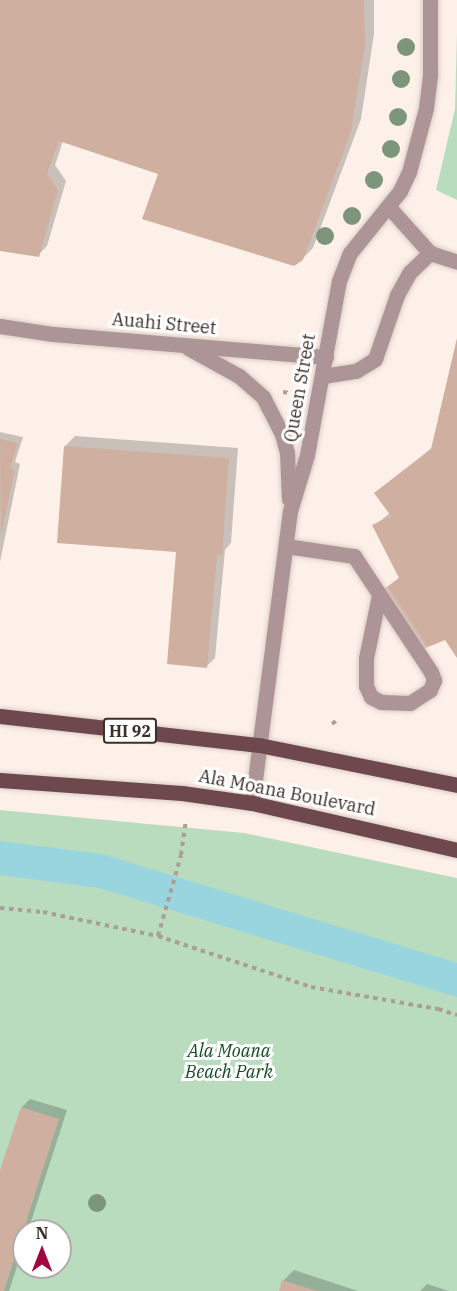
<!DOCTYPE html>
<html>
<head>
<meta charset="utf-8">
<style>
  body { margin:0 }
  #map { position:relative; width:457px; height:1291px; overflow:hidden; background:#fdf0e9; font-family:"IBM Plex Serif",serif }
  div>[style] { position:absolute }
  .green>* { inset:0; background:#badcbe }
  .water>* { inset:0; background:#99d5de }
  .shadow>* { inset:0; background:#0003 }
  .building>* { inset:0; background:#cfaf9f }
  .path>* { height:4px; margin-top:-2px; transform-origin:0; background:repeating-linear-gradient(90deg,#aa9e97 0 4.5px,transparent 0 9px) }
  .roads { filter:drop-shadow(0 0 2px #dacdc6) drop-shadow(0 0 2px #dacdc6) }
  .service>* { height:15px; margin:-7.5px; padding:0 7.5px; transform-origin:7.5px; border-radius:7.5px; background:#ac9497 }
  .tertiary>* { height:15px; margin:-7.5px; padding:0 7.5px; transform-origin:7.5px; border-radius:7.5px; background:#ac9497 }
  .primary>* { height:15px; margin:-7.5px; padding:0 7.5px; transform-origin:7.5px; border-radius:7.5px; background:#6e484d }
  .trees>* { width:18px; height:18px; margin:-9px; border-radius:50%; background:#7d967b }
  span { translate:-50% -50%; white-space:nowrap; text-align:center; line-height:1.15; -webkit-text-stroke:6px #fff; paint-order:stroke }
  .shield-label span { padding:2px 4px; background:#fff; border:2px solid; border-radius:4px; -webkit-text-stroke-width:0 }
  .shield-label { font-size:16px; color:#3b2f28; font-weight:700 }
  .street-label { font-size:18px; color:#3b2f28 }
  .park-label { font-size:18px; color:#144c21; font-style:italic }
  .north { position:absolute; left:12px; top:1219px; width:60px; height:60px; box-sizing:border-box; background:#fff; border:2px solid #b1aca9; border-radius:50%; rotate:0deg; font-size:16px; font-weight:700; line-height:24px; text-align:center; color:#3b2f28 }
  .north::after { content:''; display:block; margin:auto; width:21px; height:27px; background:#a20641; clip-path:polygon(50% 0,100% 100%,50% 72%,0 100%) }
</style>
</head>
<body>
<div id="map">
  <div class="green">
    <div style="clip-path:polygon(457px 33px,457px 200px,436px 190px,455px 109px)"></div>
    <div style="clip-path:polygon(evenodd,0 810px,244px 833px,457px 878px,457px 1291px,0 1291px,0 810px,24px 1231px,60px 1231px,60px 1267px,24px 1267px,24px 1231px)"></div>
  </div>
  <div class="water">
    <div style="clip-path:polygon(0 841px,102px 854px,457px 963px,457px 997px,99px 888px,0 875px)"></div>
  </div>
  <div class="shadow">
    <div style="clip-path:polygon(0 0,374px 0,374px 34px,361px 119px,313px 248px,302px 259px,160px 173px,63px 141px,55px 165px,66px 181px,47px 246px,38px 255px,0 249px)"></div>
    <div style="clip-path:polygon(457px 342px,457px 655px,446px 638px,382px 593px,400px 577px,374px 526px,391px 512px,376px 493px,433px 447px)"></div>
    <div style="clip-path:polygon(0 432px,23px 437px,15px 462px,20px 464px,0 562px)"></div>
    <div style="clip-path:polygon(75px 436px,238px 448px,231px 543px,225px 550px,215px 658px,207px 666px,178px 552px,65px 446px)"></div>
    <div style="clip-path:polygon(30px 1099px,67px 1110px,28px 1231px,24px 1231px,24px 1245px,9px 1291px,0 1291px,0 1175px,22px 1107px)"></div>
    <div style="clip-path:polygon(294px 1270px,358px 1291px,280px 1291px,284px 1280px)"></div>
    <div style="clip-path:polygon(427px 1284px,449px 1291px,420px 1291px)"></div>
  </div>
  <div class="building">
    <div style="clip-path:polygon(0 0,364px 0,365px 45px,351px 131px,303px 260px,294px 266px,142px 219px,158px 174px,59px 141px,47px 174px,58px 190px,39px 257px,0 251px)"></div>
    <div style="clip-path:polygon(457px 338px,457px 658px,445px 640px,418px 651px,380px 592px,399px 578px,372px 525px,391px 516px,374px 493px,431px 449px)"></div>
    <div style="clip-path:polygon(0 439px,18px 443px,10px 468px,15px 470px,1px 536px)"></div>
    <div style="clip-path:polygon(64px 446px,229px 458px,222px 555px,217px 555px,207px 668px,167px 664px,176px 552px,57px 543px)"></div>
    <div style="clip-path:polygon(21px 1107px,59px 1119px,4px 1291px,0 1291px,0 1170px)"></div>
    <div style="clip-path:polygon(282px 1280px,317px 1291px,279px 1291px)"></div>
  </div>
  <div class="path">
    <div style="left:283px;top:392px;width:14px;rotate:8deg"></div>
    <div style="left:332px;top:724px;width:6px;rotate:-39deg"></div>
    <div style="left:0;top:908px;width:43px;rotate:5.3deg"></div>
    <div style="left:43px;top:912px;width:117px;rotate:11.8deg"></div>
    <div style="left:158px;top:936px;width:161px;rotate:18.4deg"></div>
    <div style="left:311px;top:987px;width:129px;rotate:9.8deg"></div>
    <div style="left:438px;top:1009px;width:20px;rotate:18deg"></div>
    <div style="left:158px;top:936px;width:84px;rotate:-74.1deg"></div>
    <div style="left:181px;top:855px;width:36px;rotate:-82deg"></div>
  </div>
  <div class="roads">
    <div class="service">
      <div style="left:388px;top:206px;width:63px;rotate:48.2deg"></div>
      <div style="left:430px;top:253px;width:28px;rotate:18deg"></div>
      <div style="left:323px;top:376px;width:33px;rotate:-9deg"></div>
      <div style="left:356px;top:371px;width:22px;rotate:-32deg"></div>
      <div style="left:375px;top:359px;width:68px;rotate:-71deg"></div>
      <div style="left:397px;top:295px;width:26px;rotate:-61deg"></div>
      <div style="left:410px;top:272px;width:28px;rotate:-44deg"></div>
      <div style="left:286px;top:546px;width:69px;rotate:8.4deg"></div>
      <div style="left:354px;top:556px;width:139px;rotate:56.4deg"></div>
      <div style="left:431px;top:672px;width:9px;rotate:69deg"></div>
      <div style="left:434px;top:680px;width:11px;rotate:112deg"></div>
      <div style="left:430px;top:690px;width:24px;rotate:147deg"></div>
      <div style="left:410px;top:703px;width:29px;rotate:-178deg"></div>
      <div style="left:381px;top:702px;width:11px;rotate:-153deg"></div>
      <div style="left:371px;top:697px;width:12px;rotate:-114deg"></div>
      <div style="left:366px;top:686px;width:28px;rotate:-90deg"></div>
      <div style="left:366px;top:658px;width:64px;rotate:-78.3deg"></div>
    </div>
    <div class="tertiary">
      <div style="left:0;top:326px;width:54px;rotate:8.6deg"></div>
      <div style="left:53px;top:334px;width:274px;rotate:4.8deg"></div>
      <div style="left:188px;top:348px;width:58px;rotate:28.8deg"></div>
      <div style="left:239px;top:376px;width:32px;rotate:41deg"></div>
      <div style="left:263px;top:397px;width:42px;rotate:62.8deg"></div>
      <div style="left:282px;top:434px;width:20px;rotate:75deg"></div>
      <div style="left:287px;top:453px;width:46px;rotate:87.5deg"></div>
      <div style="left:252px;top:803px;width:294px;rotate:-82.6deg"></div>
      <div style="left:290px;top:511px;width:59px;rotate:-73.1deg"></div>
      <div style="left:307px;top:455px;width:177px;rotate:-79.6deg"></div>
      <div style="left:339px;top:281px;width:30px;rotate:-69deg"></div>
      <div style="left:350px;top:253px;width:80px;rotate:-51.1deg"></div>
      <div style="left:400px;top:191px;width:21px;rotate:-65deg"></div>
      <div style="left:409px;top:172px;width:66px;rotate:-75.1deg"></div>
      <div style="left:426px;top:108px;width:35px;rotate:-83deg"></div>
      <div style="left:430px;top:73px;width:73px;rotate:-90deg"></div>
    </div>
    <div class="primary">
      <div style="left:0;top:716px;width:261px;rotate:6.4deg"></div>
      <div style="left:259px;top:745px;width:202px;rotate:11.4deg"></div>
      <div style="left:0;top:780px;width:182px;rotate:4.1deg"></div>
      <div style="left:182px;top:793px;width:71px;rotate:8.1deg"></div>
      <div style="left:252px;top:803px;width:210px;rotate:12.9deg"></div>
    </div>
  </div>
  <div class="trees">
    <div style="left:406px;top:47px"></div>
    <div style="left:401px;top:79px"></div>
    <div style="left:398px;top:117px"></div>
    <div style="left:391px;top:149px"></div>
    <div style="left:374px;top:180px"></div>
    <div style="left:352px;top:216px"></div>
    <div style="left:325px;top:236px"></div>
    <div style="left:97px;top:1203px"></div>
  </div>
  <div class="shield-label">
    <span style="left:130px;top:731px">HI 92</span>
  </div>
  <div class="street-label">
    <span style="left:164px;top:324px;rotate:5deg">Auahi Street</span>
    <span style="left:300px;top:388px;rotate:-80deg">Queen Street</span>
    <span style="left:287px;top:793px;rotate:11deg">Ala Moana Boulevard</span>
  </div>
  <div class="park-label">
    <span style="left:229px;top:1062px">Ala Moana<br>Beach Park</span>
  </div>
  <div class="north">N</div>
</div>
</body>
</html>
